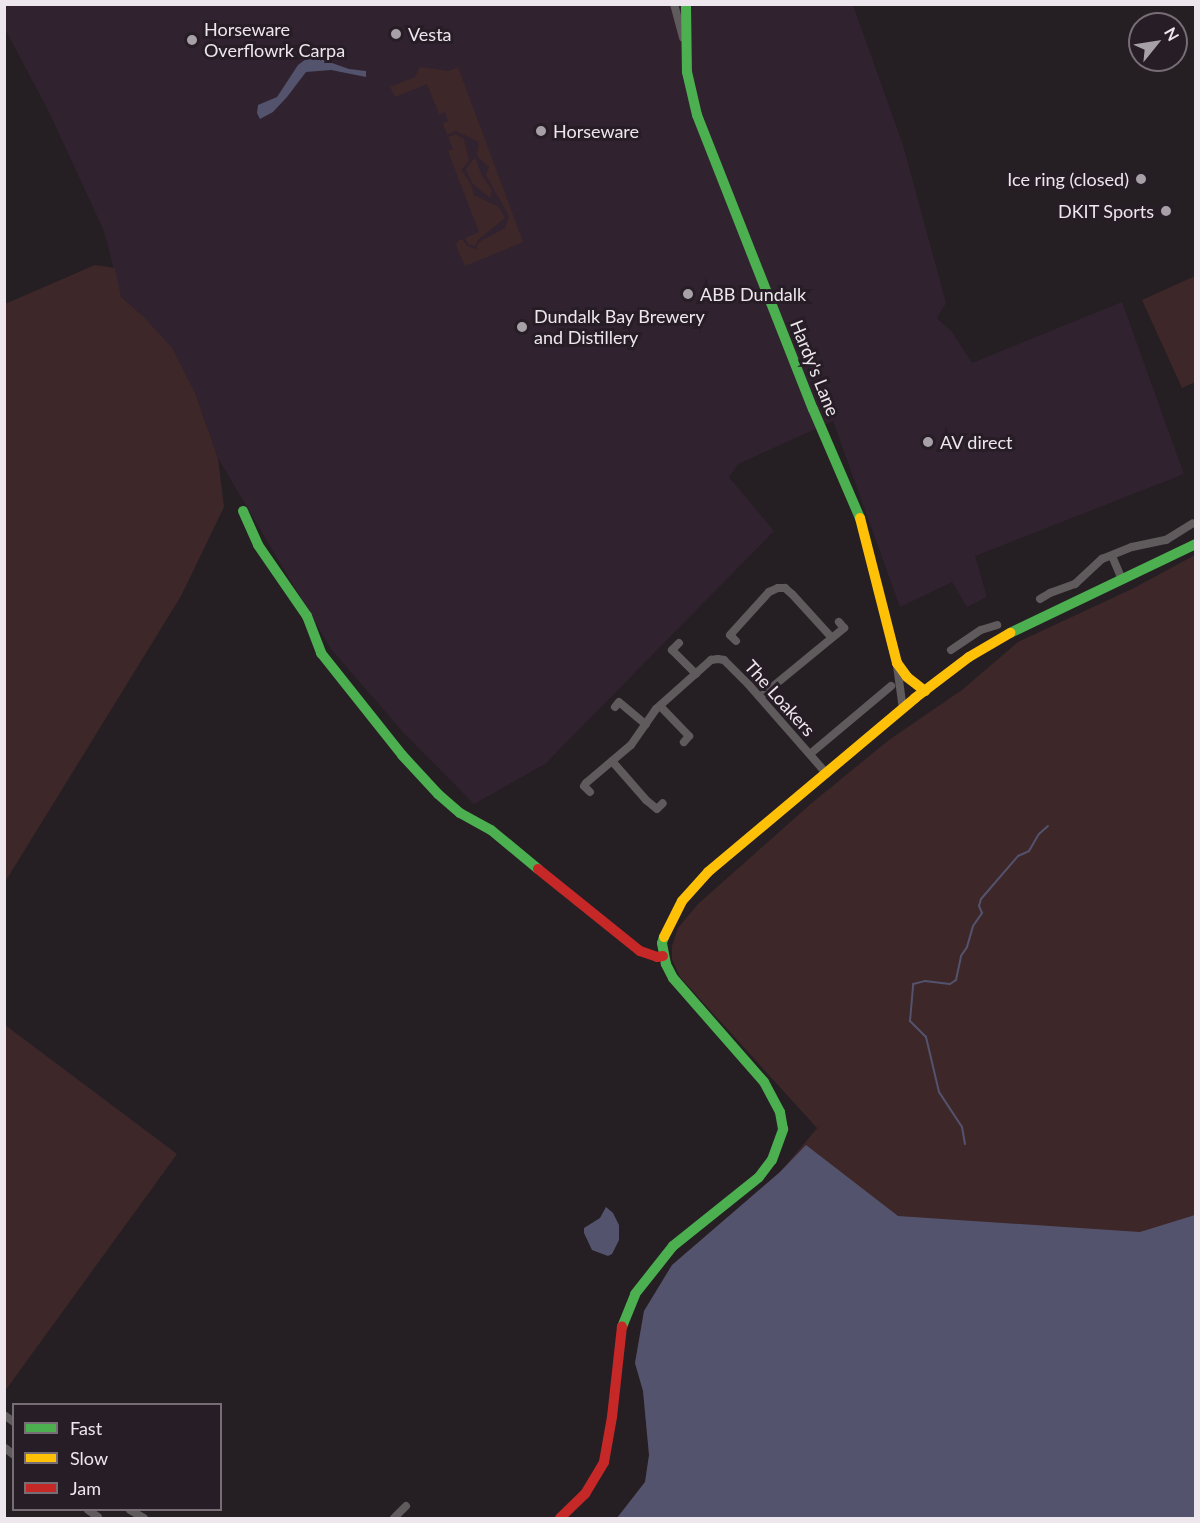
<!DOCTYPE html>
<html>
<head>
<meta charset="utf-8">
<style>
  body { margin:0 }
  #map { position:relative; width:1200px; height:1523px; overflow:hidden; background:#251f24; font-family:Lato,sans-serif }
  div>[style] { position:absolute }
  .built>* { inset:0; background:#30222e }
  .green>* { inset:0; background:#3e2728 }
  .water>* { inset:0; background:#53536e }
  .stream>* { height:2px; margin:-1px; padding:0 1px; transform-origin:1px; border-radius:1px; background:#53536e }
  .street>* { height:8px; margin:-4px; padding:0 4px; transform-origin:4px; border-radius:4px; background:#5f5a5c }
  .fast>* { height:10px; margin:-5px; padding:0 5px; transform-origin:5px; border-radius:5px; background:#4caf50 }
  .slow>* { height:10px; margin:-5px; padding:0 5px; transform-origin:5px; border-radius:5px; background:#ffc107 }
  .jam>* { height:10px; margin:-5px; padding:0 5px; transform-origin:5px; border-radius:5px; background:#c62828 }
  .dots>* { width:16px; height:16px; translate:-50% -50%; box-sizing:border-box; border:3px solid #271d26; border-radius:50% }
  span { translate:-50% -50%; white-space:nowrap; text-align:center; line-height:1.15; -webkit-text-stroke:6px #271d26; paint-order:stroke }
  .poi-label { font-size:18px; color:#ede6ec }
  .left { translate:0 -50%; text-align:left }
  .right { translate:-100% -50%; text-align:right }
  .street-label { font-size:18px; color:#ede6ec }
  .frame { position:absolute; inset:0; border:6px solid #ede6ec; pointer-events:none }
  .legend { position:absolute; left:12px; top:1403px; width:210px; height:108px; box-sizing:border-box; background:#271d26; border:2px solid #766d75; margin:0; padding:8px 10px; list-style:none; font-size:18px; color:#ede6ec }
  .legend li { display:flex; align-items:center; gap:12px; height:30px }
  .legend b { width:30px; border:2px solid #766d75 }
  .north { position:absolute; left:1128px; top:12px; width:60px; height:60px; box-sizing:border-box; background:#271d26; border:2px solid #766d75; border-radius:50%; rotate:60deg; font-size:16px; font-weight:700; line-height:24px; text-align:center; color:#ede6ec }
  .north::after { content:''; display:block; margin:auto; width:21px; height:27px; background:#a7a0a6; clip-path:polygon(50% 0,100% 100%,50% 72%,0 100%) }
</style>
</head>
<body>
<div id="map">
  <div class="built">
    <div style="clip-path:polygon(4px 5px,853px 5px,903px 145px,946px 303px,937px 318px,952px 332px,972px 363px,1122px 302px,1184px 474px,975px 556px,987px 597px,967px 607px,952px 582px,900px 607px,833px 421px,738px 464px,729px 477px,774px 531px,545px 764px,474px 804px,403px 732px,331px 649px,218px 458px,195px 393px,142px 315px,121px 297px,104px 231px,49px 112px,5px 29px)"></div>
  </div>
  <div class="green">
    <div style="clip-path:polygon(420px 67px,449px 71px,458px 67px,523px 242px,465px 266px,456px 245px,458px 241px,462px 239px,467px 246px,476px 249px,479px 242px,505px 228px,509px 216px,486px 175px,489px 167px,477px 156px,479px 142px,456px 131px,447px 135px,443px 123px,448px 121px,445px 112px,439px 114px,427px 84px,395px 97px,390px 87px,415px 77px)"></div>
    <div style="clip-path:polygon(455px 134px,464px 139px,469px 161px,461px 170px,471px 184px,474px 195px,499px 207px,505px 218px,478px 240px,475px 246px,468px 244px,465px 238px,479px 232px,448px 151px,453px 149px,448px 137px)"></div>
    <div style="clip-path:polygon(475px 157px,482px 176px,492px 190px,490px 198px,472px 183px,466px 169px)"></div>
    <div style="clip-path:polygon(95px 265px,115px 268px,121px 297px,142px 315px,172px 348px,195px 393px,218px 458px,224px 507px,181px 596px,5px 882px,5px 304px)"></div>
    <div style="clip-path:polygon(1195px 276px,1195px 382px,1182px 388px,1142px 300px)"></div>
    <div style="clip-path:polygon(1195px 555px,1195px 1518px,617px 1518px,645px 1482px,649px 1455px,643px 1391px,635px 1363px,644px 1311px,672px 1265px,780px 1172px,819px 1126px,817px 1128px,680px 977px,672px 959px,672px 946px,678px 928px,698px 904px,813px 802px,889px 740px,962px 690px,1018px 642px,1134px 588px)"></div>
    <div style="clip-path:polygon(5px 1025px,177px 1154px,5px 1391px)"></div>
  </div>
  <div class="water">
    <div style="clip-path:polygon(315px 57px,349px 69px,366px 71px,366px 77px,331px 70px,306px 72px,287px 97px,273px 112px,260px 119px,257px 113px,258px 105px,277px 97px,298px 65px,306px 59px)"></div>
    <div style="clip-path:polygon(806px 1145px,898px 1216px,1140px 1232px,1195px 1215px,1195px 1518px,617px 1518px,645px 1482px,649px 1455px,643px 1391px,635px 1363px,644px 1311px,672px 1265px,780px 1172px)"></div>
    <div style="clip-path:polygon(606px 1207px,613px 1213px,619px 1225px,619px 1240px,612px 1254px,608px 1256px,592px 1250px,584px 1233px,584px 1228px,600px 1218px)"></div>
  </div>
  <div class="stream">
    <div style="left:965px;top:1144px;width:17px;rotate:-100deg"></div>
    <div style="left:962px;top:1127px;width:42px;rotate:-123.3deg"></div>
    <div style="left:939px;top:1092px;width:57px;rotate:-103.3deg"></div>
    <div style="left:926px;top:1037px;width:23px;rotate:-135deg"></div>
    <div style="left:910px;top:1021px;width:37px;rotate:-85deg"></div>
    <div style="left:913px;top:984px;width:12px;rotate:-14deg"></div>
    <div style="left:925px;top:981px;width:25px;rotate:7deg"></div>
    <div style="left:950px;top:984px;width:7px;rotate:-34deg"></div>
    <div style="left:956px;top:980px;width:25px;rotate:-78deg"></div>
    <div style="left:961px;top:956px;width:11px;rotate:-56deg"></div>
    <div style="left:967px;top:947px;width:22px;rotate:-74deg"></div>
    <div style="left:973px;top:926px;width:16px;rotate:-55deg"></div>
    <div style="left:982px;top:913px;width:8px;rotate:-113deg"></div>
    <div style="left:979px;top:906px;width:7px;rotate:-74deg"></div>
    <div style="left:981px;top:899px;width:57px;rotate:-49.3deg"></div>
    <div style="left:1018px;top:856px;width:12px;rotate:-24deg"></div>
    <div style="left:1029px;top:851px;width:20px;rotate:-60deg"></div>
    <div style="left:1039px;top:834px;width:12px;rotate:-42deg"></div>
  </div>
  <div class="street">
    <div style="left:674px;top:4px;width:35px;rotate:75deg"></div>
    <div style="left:1112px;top:556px;width:26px;rotate:67deg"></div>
    <div style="left:1040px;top:599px;width:12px;rotate:-31deg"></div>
    <div style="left:1050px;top:593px;width:27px;rotate:-20deg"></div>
    <div style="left:1075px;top:584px;width:37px;rotate:-43deg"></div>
    <div style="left:1102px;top:559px;width:32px;rotate:-22deg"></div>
    <div style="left:1132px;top:547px;width:35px;rotate:-12deg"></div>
    <div style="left:1166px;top:540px;width:31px;rotate:-32deg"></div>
    <div style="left:736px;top:641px;width:8px;rotate:-135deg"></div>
    <div style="left:730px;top:635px;width:58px;rotate:-47.8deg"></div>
    <div style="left:769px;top:592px;width:10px;rotate:-24deg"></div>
    <div style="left:778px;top:588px;width:7px"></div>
    <div style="left:785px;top:588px;width:9px;rotate:41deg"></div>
    <div style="left:792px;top:594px;width:59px;rotate:47.7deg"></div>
    <div style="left:679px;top:643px;width:10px;rotate:135deg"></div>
    <div style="left:672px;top:650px;width:34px;rotate:45deg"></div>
    <div style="left:951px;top:650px;width:36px;rotate:-34deg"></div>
    <div style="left:981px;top:630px;width:17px;rotate:-17deg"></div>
    <div style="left:897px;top:666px;width:43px;rotate:82.1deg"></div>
    <div style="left:760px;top:697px;width:109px;rotate:-39.4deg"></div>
    <div style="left:844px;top:628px;width:8px;rotate:-130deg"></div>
    <div style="left:660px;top:706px;width:42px;rotate:46deg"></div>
    <div style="left:689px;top:736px;width:8px;rotate:130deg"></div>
    <div style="left:615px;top:707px;width:6px;rotate:-51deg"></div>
    <div style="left:619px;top:702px;width:35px;rotate:40deg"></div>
    <div style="left:810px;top:754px;width:106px;rotate:-40deg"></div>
    <div style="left:612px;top:761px;width:52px;rotate:48.9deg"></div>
    <div style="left:646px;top:800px;width:14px;rotate:39deg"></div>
    <div style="left:657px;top:809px;width:8px;rotate:-45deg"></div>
    <div style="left:590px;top:792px;width:8px;rotate:-135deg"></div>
    <div style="left:584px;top:786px;width:4px;rotate:-56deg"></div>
    <div style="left:586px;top:783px;width:59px;rotate:-40.2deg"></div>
    <div style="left:631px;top:745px;width:44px;rotate:-55.2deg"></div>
    <div style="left:656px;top:709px;width:74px;rotate:-41.7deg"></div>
    <div style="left:711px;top:660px;width:7px;rotate:-8deg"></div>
    <div style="left:718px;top:659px;width:6px;rotate:9deg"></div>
    <div style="left:724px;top:660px;width:35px;rotate:45deg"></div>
    <div style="left:749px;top:685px;width:118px;rotate:48.8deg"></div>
    <div style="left:4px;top:1415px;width:12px;rotate:35deg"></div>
    <div style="left:5px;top:1448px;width:11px;rotate:38deg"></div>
    <div style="left:88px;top:1510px;width:12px;rotate:35deg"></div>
    <div style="left:130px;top:1510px;width:16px;rotate:30deg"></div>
    <div style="left:394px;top:1518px;width:17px;rotate:-45deg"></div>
  </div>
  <div class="fast">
    <div style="left:686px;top:4px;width:68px;rotate:89.2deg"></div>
    <div style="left:687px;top:72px;width:44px;rotate:76.9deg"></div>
    <div style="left:697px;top:115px;width:316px;rotate:68.5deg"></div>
    <div style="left:813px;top:409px;width:119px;rotate:66.7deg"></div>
    <div style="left:243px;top:511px;width:37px;rotate:66deg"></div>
    <div style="left:258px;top:545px;width:86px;rotate:55.4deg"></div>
    <div style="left:307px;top:616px;width:40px;rotate:69deg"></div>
    <div style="left:321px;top:653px;width:130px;rotate:51.5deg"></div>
    <div style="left:402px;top:755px;width:53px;rotate:47.3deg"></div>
    <div style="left:438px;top:794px;width:29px;rotate:41deg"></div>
    <div style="left:460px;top:813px;width:35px;rotate:29deg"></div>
    <div style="left:491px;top:830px;width:61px;rotate:39.7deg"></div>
    <div style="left:1010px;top:633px;width:206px;rotate:-25.6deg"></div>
    <div style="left:622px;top:1327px;width:35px;rotate:-68deg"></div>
    <div style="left:635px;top:1294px;width:61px;rotate:-51.6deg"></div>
    <div style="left:673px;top:1246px;width:110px;rotate:-38.7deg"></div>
    <div style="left:759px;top:1177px;width:21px;rotate:-53deg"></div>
    <div style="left:772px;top:1160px;width:33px;rotate:-70deg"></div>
    <div style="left:783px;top:1129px;width:17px;rotate:-100deg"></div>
    <div style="left:780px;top:1112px;width:34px;rotate:-118deg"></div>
    <div style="left:764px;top:1082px;width:138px;rotate:-131.2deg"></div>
    <div style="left:673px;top:978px;width:16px;rotate:-117deg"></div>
    <div style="left:666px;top:964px;width:21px;rotate:-101deg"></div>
    <div style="left:662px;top:943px;width:6px;rotate:-72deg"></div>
  </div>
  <div class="slow">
    <div style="left:860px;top:518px;width:150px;rotate:75.7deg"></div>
    <div style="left:897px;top:663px;width:17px;rotate:54deg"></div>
    <div style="left:907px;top:677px;width:23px;rotate:38deg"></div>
    <div style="left:664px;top:937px;width:40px;rotate:-63.4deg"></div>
    <div style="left:682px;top:901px;width:39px;rotate:-48deg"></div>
    <div style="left:708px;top:872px;width:270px;rotate:-40deg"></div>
    <div style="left:915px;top:698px;width:68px;rotate:-37.2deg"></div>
    <div style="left:969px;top:657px;width:48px;rotate:-30.3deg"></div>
  </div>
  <div class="jam">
    <div style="left:538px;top:869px;width:131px;rotate:38.8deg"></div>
    <div style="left:640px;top:951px;width:18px;rotate:19deg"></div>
    <div style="left:657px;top:957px;width:6px;rotate:-9deg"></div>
    <div style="left:560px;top:1518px;width:35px;rotate:-44deg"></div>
    <div style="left:585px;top:1494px;width:37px;rotate:-59deg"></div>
    <div style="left:604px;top:1462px;width:46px;rotate:-79.9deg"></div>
    <div style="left:612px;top:1417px;width:91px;rotate:-83.7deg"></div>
  </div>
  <div class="dots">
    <div style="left:396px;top:34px;background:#a7a0a6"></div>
    <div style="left:192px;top:40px;background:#a7a0a6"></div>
    <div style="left:541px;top:131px;background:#a7a0a6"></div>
    <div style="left:1141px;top:179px;background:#a7a0a6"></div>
    <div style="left:1166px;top:211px;background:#a7a0a6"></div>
    <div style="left:688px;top:294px;background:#a7a0a6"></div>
    <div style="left:522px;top:327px;background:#a7a0a6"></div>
    <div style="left:928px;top:442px;background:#a7a0a6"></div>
  </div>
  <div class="poi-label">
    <span class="left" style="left:204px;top:40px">Horseware<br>Overflowrk Carpa</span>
    <span class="left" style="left:408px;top:34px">Vesta</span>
    <span class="left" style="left:553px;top:131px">Horseware</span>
    <span class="right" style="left:1129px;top:179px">Ice ring (closed)</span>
    <span class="right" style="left:1154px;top:211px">DKIT Sports</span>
    <span class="left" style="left:700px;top:294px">ABB Dundalk</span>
    <span class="left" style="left:534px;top:327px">Dundalk Bay Brewery<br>and Distillery</span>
    <span class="left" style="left:940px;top:442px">AV direct</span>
  </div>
  <div class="street-label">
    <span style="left:815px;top:368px;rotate:68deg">Hardy's Lane</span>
    <span style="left:780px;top:698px;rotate:48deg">The Loakers</span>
  </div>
  <div class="frame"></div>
  <ul class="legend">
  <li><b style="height:8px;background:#4caf50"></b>Fast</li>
  <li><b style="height:8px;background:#ffc107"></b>Slow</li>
  <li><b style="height:8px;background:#c62828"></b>Jam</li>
  </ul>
  <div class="north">N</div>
</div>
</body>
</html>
